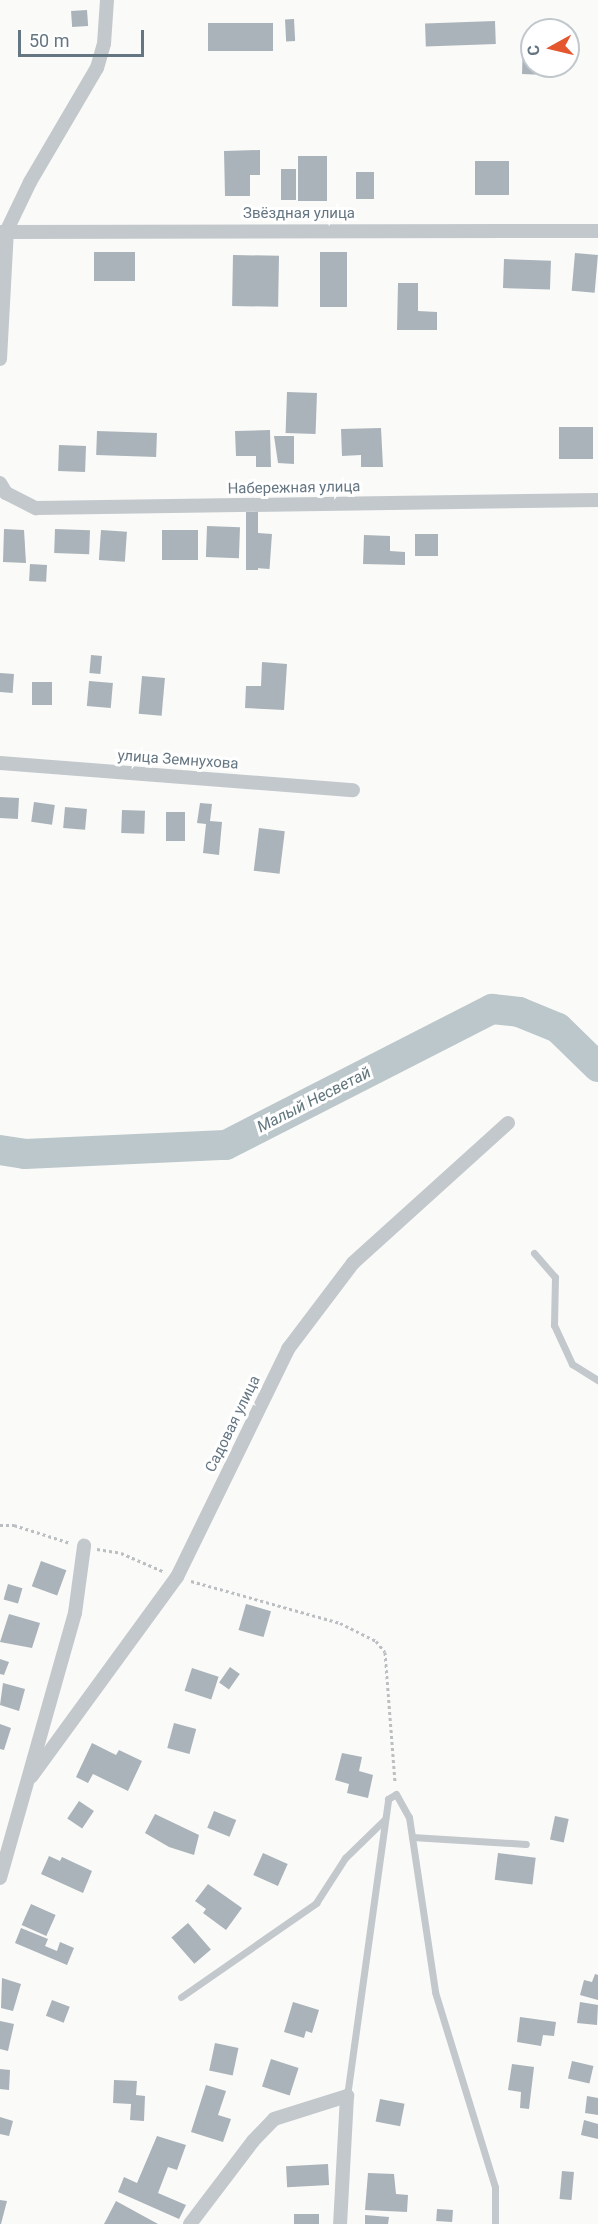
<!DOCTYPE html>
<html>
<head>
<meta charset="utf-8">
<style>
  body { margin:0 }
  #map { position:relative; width:598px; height:2224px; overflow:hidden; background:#fafaf8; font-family:Roboto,sans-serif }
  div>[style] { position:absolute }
  .river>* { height:30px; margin:-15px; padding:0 15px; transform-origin:15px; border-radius:15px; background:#bbc7cb }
  .building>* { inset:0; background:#aab3b9; transform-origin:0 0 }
  .path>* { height:3px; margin-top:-1.5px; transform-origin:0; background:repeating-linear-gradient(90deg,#bbbfc2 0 3px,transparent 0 6px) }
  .service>* { height:7px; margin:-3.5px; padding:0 3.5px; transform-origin:3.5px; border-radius:3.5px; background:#c3c8cc }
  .minor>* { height:14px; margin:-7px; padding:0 7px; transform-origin:7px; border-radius:7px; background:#c3c8cc }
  span { translate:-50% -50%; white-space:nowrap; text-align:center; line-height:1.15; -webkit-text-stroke:6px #fff; paint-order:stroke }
  .street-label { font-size:15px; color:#657683 }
  .water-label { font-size:16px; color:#60757c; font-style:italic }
  .north { position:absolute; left:520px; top:18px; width:60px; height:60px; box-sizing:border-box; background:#fff; border:2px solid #c1c8cd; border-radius:50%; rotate:262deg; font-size:16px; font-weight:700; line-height:24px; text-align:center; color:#657683 }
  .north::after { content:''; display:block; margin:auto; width:21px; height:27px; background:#e4572e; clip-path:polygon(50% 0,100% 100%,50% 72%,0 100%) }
  .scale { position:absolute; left:18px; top:30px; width:126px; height:27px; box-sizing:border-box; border:3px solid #657683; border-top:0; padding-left:8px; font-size:18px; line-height:21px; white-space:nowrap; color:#657683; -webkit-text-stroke:4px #fff; paint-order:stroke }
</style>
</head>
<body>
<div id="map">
  <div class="river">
    <div style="left:0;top:1150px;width:25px;rotate:9deg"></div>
    <div style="left:25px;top:1154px;width:201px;rotate:-2.6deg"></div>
    <div style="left:226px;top:1145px;width:299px;rotate:-27.1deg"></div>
    <div style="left:492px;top:1009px;width:27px;rotate:6deg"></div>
    <div style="left:519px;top:1012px;width:42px;rotate:22.3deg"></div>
    <div style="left:558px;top:1028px;width:56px;rotate:44.3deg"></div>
  </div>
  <div class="building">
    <div style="left:87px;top:10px;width:16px;height:16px;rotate:86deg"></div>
    <div style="left:294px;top:19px;width:22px;height:9px;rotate:87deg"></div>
    <div style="left:495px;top:21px;width:23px;height:70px;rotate:88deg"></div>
    <div style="left:208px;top:23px;width:65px;height:28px"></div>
    <div style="clip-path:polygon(523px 42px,532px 42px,532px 66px,545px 66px,545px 75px,522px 74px)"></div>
    <div style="clip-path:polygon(260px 150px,260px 175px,250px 175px,250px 196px,225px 196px,224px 151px)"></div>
    <div style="left:298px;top:156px;width:29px;height:45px"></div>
    <div style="left:475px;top:161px;width:34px;height:34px"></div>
    <div style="left:281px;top:169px;width:15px;height:31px"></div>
    <div style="left:356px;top:172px;width:18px;height:27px"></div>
    <div style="left:94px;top:252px;width:41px;height:29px"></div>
    <div style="left:320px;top:252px;width:27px;height:55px"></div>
    <div style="left:575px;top:253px;width:23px;height:38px;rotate:5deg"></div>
    <div style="left:233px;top:255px;width:46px;height:51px;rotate:1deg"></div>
    <div style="left:504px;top:259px;width:47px;height:29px;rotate:2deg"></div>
    <div style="clip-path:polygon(398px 283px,418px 283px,418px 311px,437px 312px,437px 330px,397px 330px)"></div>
    <div style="left:287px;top:392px;width:30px;height:41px;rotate:2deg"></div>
    <div style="left:593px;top:427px;width:32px;height:34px;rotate:90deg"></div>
    <div style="clip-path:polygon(381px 428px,383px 467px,361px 467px,361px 455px,342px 456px,341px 429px)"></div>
    <div style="clip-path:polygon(270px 430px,271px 467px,256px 467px,256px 456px,236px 456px,235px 431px)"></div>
    <div style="left:97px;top:431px;width:60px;height:24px;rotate:2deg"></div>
    <div style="clip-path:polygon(274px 436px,294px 436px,294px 464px,278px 463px)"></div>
    <div style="left:59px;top:445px;width:27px;height:26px;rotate:2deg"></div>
    <div style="left:246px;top:512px;width:12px;height:58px"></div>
    <div style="left:207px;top:526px;width:33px;height:31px;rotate:2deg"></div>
    <div style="clip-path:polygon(4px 529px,24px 530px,26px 563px,3px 562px)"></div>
    <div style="left:55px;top:529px;width:35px;height:24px;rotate:2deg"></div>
    <div style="left:101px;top:530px;width:26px;height:30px;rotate:4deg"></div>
    <div style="left:162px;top:530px;width:36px;height:30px"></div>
    <div style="left:258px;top:533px;width:14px;height:35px;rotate:4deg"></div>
    <div style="left:415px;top:534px;width:23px;height:22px"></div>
    <div style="clip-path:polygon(364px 535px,390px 536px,390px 551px,405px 552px,405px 565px,363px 564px)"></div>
    <div style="left:30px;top:564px;width:17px;height:17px;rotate:3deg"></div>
    <div style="left:91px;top:655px;width:11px;height:18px;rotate:5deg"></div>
    <div style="clip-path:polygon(262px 662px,287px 664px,284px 710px,245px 708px,246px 686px,261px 686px)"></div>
    <div style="left:0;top:673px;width:14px;height:19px;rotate:4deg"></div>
    <div style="left:142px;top:676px;width:23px;height:38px;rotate:5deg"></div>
    <div style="left:89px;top:681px;width:24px;height:25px;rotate:5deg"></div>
    <div style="left:32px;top:682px;width:20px;height:23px"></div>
    <div style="left:0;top:797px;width:19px;height:21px;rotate:3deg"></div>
    <div style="left:34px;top:802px;width:21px;height:20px;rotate:8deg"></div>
    <div style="clip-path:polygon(200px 803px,212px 804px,210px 821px,222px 822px,219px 855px,203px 853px,206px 824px,197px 823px)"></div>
    <div style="left:65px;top:807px;width:22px;height:21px;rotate:5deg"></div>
    <div style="left:122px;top:810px;width:23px;height:23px;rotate:2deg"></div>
    <div style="left:166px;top:812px;width:19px;height:29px"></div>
    <div style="left:259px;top:828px;width:26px;height:43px;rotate:7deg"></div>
    <div style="left:41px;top:1561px;width:27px;height:27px;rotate:20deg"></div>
    <div style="left:8px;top:1584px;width:15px;height:16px;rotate:16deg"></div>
    <div style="left:246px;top:1604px;width:26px;height:27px;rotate:16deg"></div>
    <div style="clip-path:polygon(9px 1614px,40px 1623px,32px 1648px,0 1642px)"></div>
    <div style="clip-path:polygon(0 1659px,9px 1662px,4px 1675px,0 1674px)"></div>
    <div style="left:230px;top:1667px;width:12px;height:19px;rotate:35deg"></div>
    <div style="left:192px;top:1668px;width:28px;height:24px;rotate:18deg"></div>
    <div style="clip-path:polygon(3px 1683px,25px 1689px,19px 1711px,0 1705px)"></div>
    <div style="left:174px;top:1723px;width:23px;height:26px;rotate:15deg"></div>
    <div style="clip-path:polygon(0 1724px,11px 1728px,4px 1750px,0 1749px)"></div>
    <div style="clip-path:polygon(92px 1743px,116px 1755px,119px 1750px,142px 1761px,128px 1791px,93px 1774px,88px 1783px,76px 1777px)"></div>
    <div style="clip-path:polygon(342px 1753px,362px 1757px,359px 1771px,373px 1775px,368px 1798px,347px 1793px,349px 1784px,335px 1780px)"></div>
    <div style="left:79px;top:1801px;width:18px;height:21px;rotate:34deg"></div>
    <div style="left:214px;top:1811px;width:24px;height:18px;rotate:22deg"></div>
    <div style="clip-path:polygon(155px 1814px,199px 1835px,194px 1855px,169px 1847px,145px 1833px)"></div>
    <div style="left:555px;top:1816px;width:14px;height:24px;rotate:12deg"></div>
    <div style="left:263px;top:1853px;width:27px;height:24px;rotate:24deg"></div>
    <div style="left:498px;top:1853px;width:38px;height:27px;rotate:7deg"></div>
    <div style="clip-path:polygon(49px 1856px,60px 1861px,62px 1857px,92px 1871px,83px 1893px,41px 1874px)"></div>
    <div style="clip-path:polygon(208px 1884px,242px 1908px,226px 1930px,203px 1913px,206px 1909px,195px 1901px)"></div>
    <div style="left:31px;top:1904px;width:27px;height:23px;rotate:24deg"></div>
    <div style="left:188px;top:1923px;width:35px;height:22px;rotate:49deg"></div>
    <div style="clip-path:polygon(21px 1928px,48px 1939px,45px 1946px,57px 1951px,60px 1942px,74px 1948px,67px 1965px,15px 1943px)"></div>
    <div style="clip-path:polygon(595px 1974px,598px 1975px,598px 2000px,580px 1995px,584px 1980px,592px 1982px)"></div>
    <div style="clip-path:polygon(2px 1978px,21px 1984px,13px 2011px,1px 2008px)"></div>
    <div style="left:52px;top:2000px;width:19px;height:17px;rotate:21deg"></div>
    <div style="clip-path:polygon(293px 2002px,319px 2010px,312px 2033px,306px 2031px,304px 2038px,284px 2032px)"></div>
    <div style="clip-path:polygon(580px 2002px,598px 2005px,597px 2025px,577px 2023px)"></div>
    <div style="clip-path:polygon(520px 2017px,556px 2022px,554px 2036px,543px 2035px,541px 2046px,517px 2042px)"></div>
    <div style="clip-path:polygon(0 2021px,14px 2024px,8px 2051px,0 2049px)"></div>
    <div style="left:215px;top:2043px;width:24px;height:28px;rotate:12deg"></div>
    <div style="left:271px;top:2059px;width:29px;height:29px;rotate:18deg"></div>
    <div style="left:572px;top:2061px;width:22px;height:18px;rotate:13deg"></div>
    <div style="clip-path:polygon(512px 2064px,534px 2067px,529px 2109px,520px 2108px,521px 2092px,508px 2090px)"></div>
    <div style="clip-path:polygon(0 2069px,10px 2070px,9px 2090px,0 2089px)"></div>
    <div style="clip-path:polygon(114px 2080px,137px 2081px,136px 2095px,145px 2096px,144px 2121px,130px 2120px,131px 2104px,113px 2103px)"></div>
    <div style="clip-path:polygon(206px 2085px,226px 2091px,218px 2115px,231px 2119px,223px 2142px,191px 2132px)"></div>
    <div style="clip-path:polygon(587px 2096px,598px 2098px,598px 2115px,585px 2113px)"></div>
    <div style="left:380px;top:2099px;width:25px;height:23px;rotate:11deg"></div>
    <div style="clip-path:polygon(0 2117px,13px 2121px,9px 2136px,0 2134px)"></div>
    <div style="clip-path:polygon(584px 2120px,598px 2124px,598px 2139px,581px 2135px)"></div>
    <div style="clip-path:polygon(157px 2136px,186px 2145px,177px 2170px,168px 2167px,158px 2193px,186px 2205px,179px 2219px,118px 2192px,124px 2177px,137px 2183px)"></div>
    <div style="left:328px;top:2164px;width:21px;height:42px;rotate:87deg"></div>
    <div style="left:562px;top:2171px;width:12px;height:28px;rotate:5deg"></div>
    <div style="clip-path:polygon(368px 2173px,394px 2174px,396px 2194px,408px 2195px,407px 2212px,365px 2210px)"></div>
    <div style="clip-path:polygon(0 2200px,7px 2201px,1px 2224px,0 2224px)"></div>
    <div style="clip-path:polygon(116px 2201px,158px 2224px,104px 2224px)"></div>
    <div style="left:437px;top:2209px;width:16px;height:12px;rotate:4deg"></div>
    <div style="left:294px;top:2214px;width:25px;height:10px"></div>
    <div style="clip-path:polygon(365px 2215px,389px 2217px,388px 2224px,365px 2224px)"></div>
  </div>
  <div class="path">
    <div style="left:0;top:1525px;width:14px"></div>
    <div style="left:14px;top:1525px;width:59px;rotate:17.8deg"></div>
    <div style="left:97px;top:1549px;width:24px;rotate:9deg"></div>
    <div style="left:121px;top:1553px;width:48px;rotate:23.4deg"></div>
    <div style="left:191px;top:1581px;width:155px;rotate:15.7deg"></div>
    <div style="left:340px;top:1623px;width:40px;rotate:26.6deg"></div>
    <div style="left:376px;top:1641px;width:14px;rotate:51deg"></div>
    <div style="left:385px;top:1652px;width:131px;rotate:85.6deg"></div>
  </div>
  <div class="service">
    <div style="left:534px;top:1253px;width:32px;rotate:49deg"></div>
    <div style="left:555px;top:1277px;width:48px;rotate:91.2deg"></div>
    <div style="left:554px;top:1325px;width:43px;rotate:65.2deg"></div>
    <div style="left:572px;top:1364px;width:31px;rotate:32deg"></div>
    <div style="left:412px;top:1837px;width:114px;rotate:3.5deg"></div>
    <div style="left:181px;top:1997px;width:165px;rotate:-34.8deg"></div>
    <div style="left:316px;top:1903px;width:54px;rotate:-57.2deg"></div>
    <div style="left:345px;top:1858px;width:56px;rotate:-44.3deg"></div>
    <div style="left:347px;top:2096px;width:300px;rotate:-82.1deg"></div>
    <div style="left:388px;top:1799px;width:9px;rotate:-32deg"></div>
    <div style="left:396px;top:1794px;width:26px;rotate:61deg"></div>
    <div style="left:409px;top:1817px;width:177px;rotate:81.5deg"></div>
    <div style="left:435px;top:1992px;width:204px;rotate:72.9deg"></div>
    <div style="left:495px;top:2187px;width:37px;rotate:90deg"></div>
  </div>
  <div class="minor">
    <div style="left:0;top:232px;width:598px;rotate:-0.1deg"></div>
    <div style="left:0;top:359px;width:129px;rotate:-86.9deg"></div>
    <div style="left:7px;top:230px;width:53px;rotate:-64.4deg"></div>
    <div style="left:30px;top:182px;width:132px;rotate:-59.6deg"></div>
    <div style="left:97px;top:68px;width:25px;rotate:-74deg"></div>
    <div style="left:104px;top:44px;width:44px;rotate:-86.1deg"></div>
    <div style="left:0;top:483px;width:12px;rotate:59deg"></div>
    <div style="left:6px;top:493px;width:34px;rotate:27deg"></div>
    <div style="left:36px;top:508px;width:562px;rotate:-0.82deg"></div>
    <div style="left:0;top:763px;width:354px;rotate:4.4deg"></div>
    <div style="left:31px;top:1777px;width:248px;rotate:-53.9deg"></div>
    <div style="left:177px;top:1577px;width:254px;rotate:-64deg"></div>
    <div style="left:288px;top:1349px;width:108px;rotate:-52.9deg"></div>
    <div style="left:353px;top:1263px;width:209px;rotate:-42.1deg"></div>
    <div style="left:0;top:1878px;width:275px;rotate:-74.2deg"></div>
    <div style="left:75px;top:1613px;width:68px;rotate:-82.3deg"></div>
    <div style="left:190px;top:2224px;width:104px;rotate:-52.8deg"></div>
    <div style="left:253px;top:2141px;width:30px;rotate:-46deg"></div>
    <div style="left:274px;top:2119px;width:77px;rotate:-17.5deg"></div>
    <div style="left:347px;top:2096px;width:128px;rotate:93.1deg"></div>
  </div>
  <div class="street-label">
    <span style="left:299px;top:214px">Звёздная улица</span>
    <span style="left:294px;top:488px;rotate:-1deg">Набережная улица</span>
    <span style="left:178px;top:760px;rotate:4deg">улица Земнухова</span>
    <span style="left:233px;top:1424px;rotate:-64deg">Садовая улица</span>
  </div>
  <div class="water-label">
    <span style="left:314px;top:1100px;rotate:-27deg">Малый Несветай</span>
  </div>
  <div class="north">С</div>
  <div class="scale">50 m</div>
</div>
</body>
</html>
